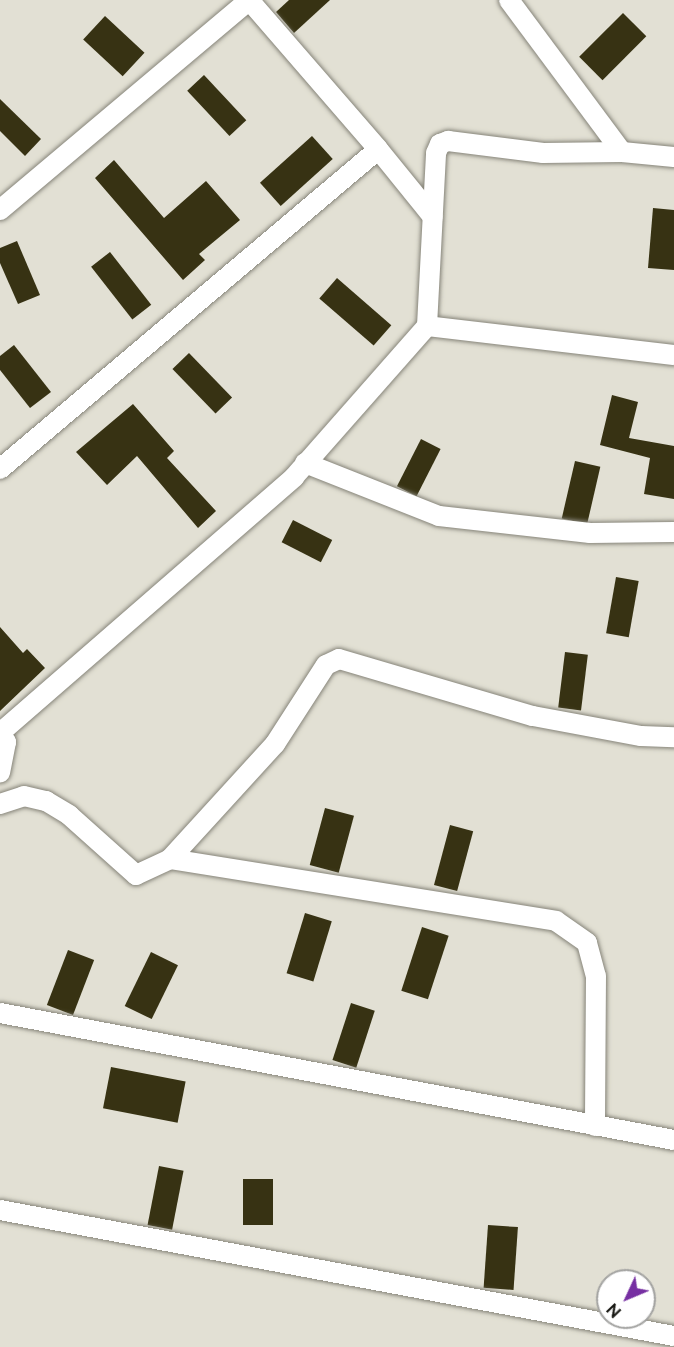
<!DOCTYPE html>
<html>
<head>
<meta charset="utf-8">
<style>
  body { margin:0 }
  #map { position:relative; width:674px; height:1347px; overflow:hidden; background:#e2e0d4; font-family:Raleway,sans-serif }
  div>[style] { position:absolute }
  .building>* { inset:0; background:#373213; transform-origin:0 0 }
  .roads { filter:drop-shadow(0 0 2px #868479) drop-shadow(0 0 2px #868479) }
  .street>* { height:20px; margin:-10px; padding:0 10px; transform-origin:10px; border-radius:10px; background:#fff }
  span { translate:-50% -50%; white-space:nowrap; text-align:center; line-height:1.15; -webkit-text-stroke:6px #fff; paint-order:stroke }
  .north { position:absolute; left:596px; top:1269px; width:60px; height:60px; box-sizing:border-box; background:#fff; border:2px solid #a3a3a1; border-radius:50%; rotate:226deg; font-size:16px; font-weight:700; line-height:24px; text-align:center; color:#181813 }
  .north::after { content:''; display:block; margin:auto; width:21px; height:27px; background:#762fa2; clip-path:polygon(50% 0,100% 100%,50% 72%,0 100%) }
</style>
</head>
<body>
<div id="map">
  <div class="building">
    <div style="clip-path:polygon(289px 0,330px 0,294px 33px,276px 12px)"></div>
    <div style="left:623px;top:13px;width:33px;height:62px;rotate:45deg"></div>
    <div style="left:105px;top:16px;width:54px;height:32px;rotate:43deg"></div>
    <div style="left:204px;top:75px;width:62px;height:23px;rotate:47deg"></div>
    <div style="clip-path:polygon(0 99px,41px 139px,25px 156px,0 131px)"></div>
    <div style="left:312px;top:136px;width:31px;height:70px;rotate:48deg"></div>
    <div style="clip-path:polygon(114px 160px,164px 218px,206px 181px,240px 220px,199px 254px,205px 260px,183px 280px,95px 178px)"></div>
    <div style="clip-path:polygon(653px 208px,674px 210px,674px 270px,648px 268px)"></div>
    <div style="clip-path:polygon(17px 241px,40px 295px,18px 304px,0 263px,0 248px)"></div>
    <div style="left:110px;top:252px;width:67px;height:24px;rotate:52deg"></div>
    <div style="left:337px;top:278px;width:72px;height:27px;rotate:41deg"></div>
    <div style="clip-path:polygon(14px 345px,51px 392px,30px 408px,0 370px,0 356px)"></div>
    <div style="left:189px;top:353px;width:62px;height:23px;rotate:46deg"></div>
    <div style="clip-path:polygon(612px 395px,638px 402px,629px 438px,674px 446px,674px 499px,644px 494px,650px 458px,600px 445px)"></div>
    <div style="clip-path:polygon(133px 404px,174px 451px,167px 458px,216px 511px,198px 528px,137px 456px,107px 485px,76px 452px)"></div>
    <div style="left:421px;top:439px;width:22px;height:53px;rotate:27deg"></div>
    <div style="left:575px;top:461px;width:26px;height:59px;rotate:13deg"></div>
    <div style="left:293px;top:520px;width:44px;height:25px;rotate:27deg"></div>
    <div style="left:616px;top:577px;width:23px;height:57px;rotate:10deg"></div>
    <div style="clip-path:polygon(0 627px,23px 653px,27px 649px,45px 668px,0 711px)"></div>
    <div style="left:565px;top:652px;width:23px;height:56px;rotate:7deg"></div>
    <div style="left:325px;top:808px;width:30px;height:59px;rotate:15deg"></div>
    <div style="left:450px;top:825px;width:24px;height:62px;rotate:15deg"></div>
    <div style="left:305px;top:913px;width:28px;height:63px;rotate:17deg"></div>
    <div style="left:422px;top:927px;width:28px;height:67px;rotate:18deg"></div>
    <div style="left:68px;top:950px;width:28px;height:59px;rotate:21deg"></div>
    <div style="left:151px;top:952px;width:30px;height:60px;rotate:26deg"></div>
    <div style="left:351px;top:1003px;width:25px;height:60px;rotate:18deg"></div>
    <div style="left:111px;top:1067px;width:76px;height:42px;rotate:11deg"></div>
    <div style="left:159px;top:1166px;width:25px;height:60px;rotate:11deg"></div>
    <div style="left:243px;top:1179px;width:30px;height:46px"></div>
    <div style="left:488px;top:1225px;width:30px;height:63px;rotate:4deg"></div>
  </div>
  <div class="roads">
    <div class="street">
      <div style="left:249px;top:0;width:197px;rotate:49.1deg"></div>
      <div style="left:509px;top:0;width:189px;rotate:53.4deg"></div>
      <div style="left:0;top:210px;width:326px;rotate:-40.1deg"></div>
      <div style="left:427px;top:326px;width:173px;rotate:-87deg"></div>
      <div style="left:436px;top:153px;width:10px;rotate:-66deg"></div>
      <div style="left:440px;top:144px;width:9px;rotate:-21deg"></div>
      <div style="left:448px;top:141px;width:96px;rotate:7.2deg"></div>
      <div style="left:543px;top:153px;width:79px;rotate:-0.7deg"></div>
      <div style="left:622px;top:152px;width:52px;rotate:5.5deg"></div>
      <div style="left:305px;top:463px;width:144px;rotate:21.6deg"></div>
      <div style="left:439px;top:516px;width:152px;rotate:6.4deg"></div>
      <div style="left:590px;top:533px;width:84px;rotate:-0.7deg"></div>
      <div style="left:0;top:469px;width:495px;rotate:-40.2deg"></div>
      <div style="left:378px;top:149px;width:87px;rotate:51deg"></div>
      <div style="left:0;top:733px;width:390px;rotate:-41deg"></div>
      <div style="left:294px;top:477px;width:201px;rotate:-48.6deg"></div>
      <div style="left:427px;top:326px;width:249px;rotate:6.7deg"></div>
      <div style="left:0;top:733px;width:11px;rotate:56deg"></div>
      <div style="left:6px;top:742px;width:31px;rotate:101deg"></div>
      <div style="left:0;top:804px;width:25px;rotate:-18deg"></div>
      <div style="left:24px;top:796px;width:23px;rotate:13deg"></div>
      <div style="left:46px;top:801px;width:27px;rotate:31deg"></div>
      <div style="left:69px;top:815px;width:90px;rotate:41.8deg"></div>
      <div style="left:136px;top:875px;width:38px;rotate:-25deg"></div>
      <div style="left:170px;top:859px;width:156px;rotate:-47.6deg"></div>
      <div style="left:275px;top:744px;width:94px;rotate:-57.2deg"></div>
      <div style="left:326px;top:665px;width:14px;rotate:-25deg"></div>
      <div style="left:339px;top:659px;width:202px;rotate:16.4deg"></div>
      <div style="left:533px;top:716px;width:110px;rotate:10.5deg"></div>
      <div style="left:641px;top:736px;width:33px;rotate:2deg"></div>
      <div style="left:170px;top:859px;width:391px;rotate:9.1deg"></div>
      <div style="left:556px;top:921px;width:38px;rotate:35deg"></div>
      <div style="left:587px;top:943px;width:34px;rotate:75deg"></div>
      <div style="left:596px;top:976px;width:150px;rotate:90.4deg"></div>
      <div style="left:0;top:1013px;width:686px;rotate:10.67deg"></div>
      <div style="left:0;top:1210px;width:686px;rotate:10.59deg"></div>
    </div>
  </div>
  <div class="north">N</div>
</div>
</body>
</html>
